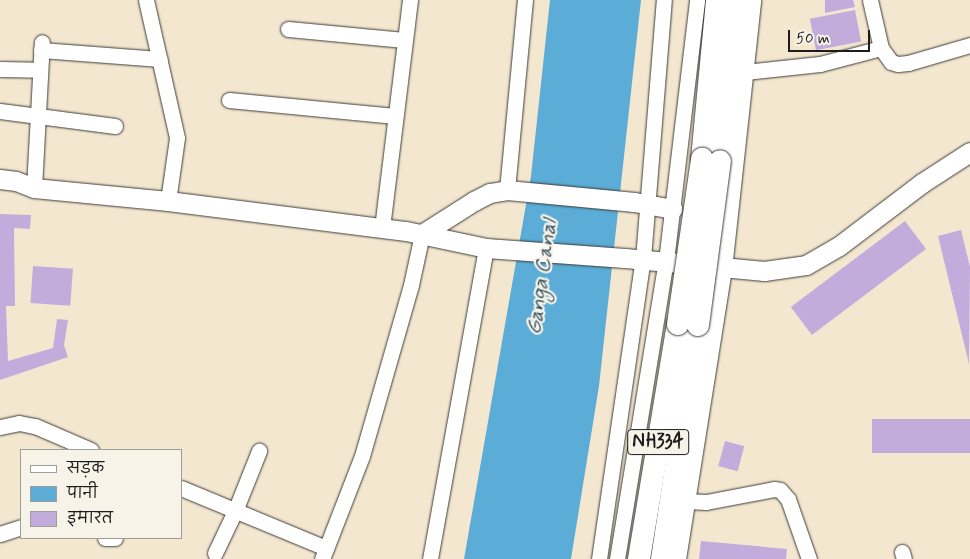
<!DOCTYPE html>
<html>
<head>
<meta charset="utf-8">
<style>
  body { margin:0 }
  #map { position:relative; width:970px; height:559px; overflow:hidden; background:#f4e7d0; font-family:Mynerve,"Playpen Sans Deva",sans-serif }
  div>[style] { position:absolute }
  .water>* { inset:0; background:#5bacd6 }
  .building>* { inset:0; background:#c1acdb; transform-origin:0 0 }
  .roads { filter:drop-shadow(0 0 1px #3c3a37) drop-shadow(0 0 1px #3c3a37) }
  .minor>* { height:15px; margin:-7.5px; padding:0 7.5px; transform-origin:7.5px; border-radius:7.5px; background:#fff }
  .major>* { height:19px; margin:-9.5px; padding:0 9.5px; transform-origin:9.5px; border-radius:9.5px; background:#fff }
  .highway>* { height:22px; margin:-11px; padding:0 11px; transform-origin:11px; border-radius:11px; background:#fff }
  .bridges { filter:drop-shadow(0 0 1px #3c3a37) drop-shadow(0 0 1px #3c3a37) }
  .highway-bridge>* { height:22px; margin:-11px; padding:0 11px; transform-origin:11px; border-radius:11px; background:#fff }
  span { translate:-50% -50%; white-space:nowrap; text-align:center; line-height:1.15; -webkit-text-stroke:4.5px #f7f3e8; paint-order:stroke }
  .shield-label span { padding:1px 4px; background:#f7f3e8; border:1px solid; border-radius:4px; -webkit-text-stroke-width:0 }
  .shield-label { font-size:19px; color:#1c1c1c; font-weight:700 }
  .water-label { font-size:21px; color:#355666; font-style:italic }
  .legend { position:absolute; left:20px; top:449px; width:162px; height:90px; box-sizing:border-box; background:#f7f3e8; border:1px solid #9f9d96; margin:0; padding:6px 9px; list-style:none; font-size:15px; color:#1c1c1c }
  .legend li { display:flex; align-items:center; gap:10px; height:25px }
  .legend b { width:25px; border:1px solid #9f9d96 }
  .scale { position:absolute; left:788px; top:30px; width:82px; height:22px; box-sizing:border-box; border:2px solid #1c1c1c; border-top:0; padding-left:6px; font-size:15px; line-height:18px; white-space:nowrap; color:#1c1c1c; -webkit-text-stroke:4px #f7f3e8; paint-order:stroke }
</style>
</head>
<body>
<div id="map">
  <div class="water">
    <div style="clip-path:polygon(550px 0,641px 0,599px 386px,571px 559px,464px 559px,531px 176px)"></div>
  </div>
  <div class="building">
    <div style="clip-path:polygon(825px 0,853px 0,855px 7px,825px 13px)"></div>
    <div style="left:855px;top:10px;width:32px;height:46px;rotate:79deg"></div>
    <div style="clip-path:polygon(0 214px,31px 215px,30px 229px,14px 228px,15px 306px,6px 306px,8px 361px,53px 348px,57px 319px,68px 320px,64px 345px,68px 357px,0 380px)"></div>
    <div style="left:905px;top:221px;width:35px;height:143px;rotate:53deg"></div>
    <div style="clip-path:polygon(961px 230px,970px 267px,969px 364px,938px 236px)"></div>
    <div style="left:33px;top:266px;width:40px;height:37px;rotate:4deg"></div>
    <div style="left:970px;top:419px;width:34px;height:98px;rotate:90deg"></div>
    <div style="left:725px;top:441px;width:20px;height:26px;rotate:15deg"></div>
    <div style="clip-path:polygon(701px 541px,787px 549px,786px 559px,699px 559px)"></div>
  </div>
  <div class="roads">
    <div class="minor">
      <div style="left:146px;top:0;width:141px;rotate:77.3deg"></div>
      <div style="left:177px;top:138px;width:64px;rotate:98.1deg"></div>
      <div style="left:870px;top:0;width:49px;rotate:77.1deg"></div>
      <div style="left:881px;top:48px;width:17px;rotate:54deg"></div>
      <div style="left:891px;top:62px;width:7px;rotate:16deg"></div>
      <div style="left:898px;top:64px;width:10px;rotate:-6deg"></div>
      <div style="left:908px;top:63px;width:65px;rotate:-16.2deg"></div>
      <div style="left:288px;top:29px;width:117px;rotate:5.4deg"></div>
      <div style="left:41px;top:50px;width:119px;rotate:4.3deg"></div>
      <div style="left:0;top:69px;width:39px;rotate:1deg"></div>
      <div style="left:745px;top:72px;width:75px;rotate:-6.1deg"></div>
      <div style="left:820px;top:64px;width:63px;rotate:-14.7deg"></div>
      <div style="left:229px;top:100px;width:167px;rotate:5.5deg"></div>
      <div style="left:0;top:111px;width:116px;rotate:7.4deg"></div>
      <div style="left:34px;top:188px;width:146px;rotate:-86.9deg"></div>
      <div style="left:507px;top:190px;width:191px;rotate:-84.6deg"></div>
      <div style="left:382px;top:228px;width:230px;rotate:-83deg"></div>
      <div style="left:0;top:427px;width:19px;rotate:-12deg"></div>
      <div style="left:19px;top:423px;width:16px;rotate:11deg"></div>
      <div style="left:35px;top:426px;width:61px;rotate:23.2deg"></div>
      <div style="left:181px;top:488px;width:157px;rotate:22.5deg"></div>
      <div style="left:687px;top:501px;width:19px;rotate:3deg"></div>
      <div style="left:706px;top:502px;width:69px;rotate:-10.8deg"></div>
      <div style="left:774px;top:489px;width:6px;rotate:9deg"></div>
      <div style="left:780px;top:490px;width:12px;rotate:48deg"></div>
      <div style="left:788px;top:499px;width:64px;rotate:70.7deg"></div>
      <div style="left:0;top:534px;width:22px;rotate:-18deg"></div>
      <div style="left:105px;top:538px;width:10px"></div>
      <div style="left:902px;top:552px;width:7px;rotate:74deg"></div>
      <div style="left:215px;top:553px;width:47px;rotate:-64.5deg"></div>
      <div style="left:235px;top:511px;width:65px;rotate:-68.2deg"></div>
      <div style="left:322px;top:559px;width:110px;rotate:-68.8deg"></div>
      <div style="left:362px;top:456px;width:178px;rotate:-74deg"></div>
      <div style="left:411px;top:285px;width:52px;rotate:-77.8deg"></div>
      <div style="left:430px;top:559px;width:316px;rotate:-79.8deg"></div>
      <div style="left:599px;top:559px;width:303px;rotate:-81.7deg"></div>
      <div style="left:643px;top:259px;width:260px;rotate:-85.4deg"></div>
      <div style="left:617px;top:559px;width:302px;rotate:-80.7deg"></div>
      <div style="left:666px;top:261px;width:263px;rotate:-83.2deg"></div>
      <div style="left:678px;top:559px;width:294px;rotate:-81deg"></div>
      <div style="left:724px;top:269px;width:271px;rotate:-83.8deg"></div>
    </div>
    <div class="major">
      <div style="left:0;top:179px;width:16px;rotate:7deg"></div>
      <div style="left:16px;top:181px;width:19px;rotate:21deg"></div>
      <div style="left:34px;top:188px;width:135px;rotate:5.5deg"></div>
      <div style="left:168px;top:201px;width:240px;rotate:7.2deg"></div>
      <div style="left:406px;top:231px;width:82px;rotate:12deg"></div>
      <div style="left:486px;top:248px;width:139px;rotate:4.1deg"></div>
      <div style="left:625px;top:258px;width:140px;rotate:5.3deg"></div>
      <div style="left:764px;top:271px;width:42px;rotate:-8.1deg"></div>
      <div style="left:806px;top:265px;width:38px;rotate:-30deg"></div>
      <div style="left:839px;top:246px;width:104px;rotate:-37.2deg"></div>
      <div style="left:922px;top:183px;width:57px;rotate:-32.9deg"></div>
      <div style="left:422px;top:234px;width:62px;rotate:-32.4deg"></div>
      <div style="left:474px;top:201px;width:18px;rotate:-27deg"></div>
      <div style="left:490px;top:193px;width:17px;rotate:-10deg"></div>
      <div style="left:507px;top:190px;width:128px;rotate:5.4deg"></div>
      <div style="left:634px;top:202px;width:39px;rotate:10deg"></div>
    </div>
    <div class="highway">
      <div style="left:702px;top:159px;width:160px;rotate:-84.6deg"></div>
      <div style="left:720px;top:161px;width:162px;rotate:-83.6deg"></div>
      <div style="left:639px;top:559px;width:238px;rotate:-80.6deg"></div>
      <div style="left:662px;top:559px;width:237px;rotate:-81.3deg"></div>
    </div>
  </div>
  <div class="bridges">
    <div class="highway-bridge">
      <div style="left:678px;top:324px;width:167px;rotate:-81.7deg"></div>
      <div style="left:698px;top:325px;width:165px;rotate:-82.4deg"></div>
    </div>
  </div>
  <div class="shield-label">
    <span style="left:658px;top:442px">NH334</span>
  </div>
  <div class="water-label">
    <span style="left:542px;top:277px;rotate:-82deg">Ganga Canal</span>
  </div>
  <ul class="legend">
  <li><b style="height:6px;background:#fff"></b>सड़क</li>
  <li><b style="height:14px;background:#5bacd6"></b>पानी</li>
  <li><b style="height:14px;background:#c1acdb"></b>इमारत</li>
  </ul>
  <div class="scale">50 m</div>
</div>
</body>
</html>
